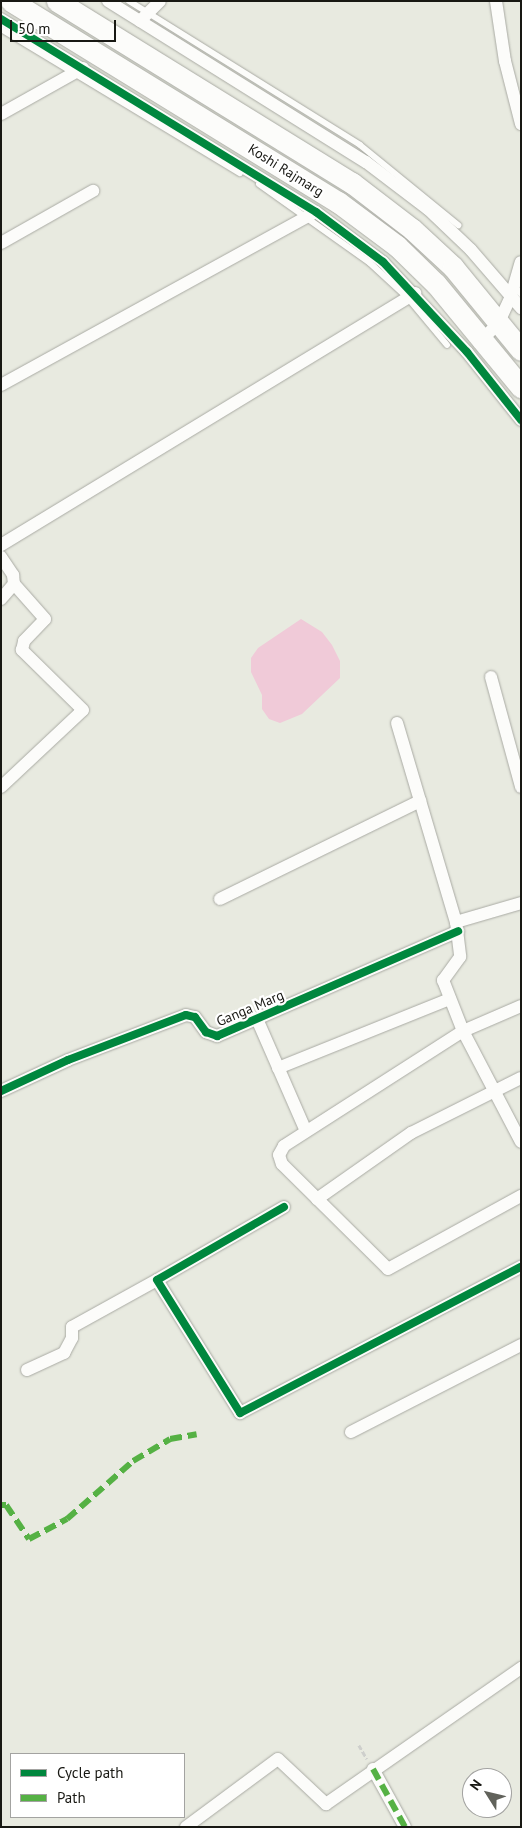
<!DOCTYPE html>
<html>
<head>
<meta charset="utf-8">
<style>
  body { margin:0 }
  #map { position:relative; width:522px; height:1828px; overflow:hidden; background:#e8eae0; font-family:"PT Sans",sans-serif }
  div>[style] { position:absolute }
  .water>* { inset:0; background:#f0cad8 }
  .path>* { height:2.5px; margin-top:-1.25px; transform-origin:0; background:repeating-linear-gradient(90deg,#cecfcc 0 5px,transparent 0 7.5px) }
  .roads { filter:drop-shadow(0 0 1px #a9aaa3) drop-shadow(0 0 1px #a9aaa3) }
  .lane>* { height:6px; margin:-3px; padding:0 3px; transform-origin:3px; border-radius:3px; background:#fcfcfa }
  .street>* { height:12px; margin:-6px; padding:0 6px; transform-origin:6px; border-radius:6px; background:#fcfcfa }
  .primary>* { height:21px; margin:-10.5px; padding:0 10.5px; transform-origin:10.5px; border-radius:10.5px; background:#fcfcfa }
  .quiet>* { height:6px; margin-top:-3px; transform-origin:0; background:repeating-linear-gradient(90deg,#55b144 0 12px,transparent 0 18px) }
  .cycleway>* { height:8px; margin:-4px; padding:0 4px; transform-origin:4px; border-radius:4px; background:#00873e }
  span { translate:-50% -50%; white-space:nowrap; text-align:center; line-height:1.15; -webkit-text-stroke:4.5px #fff; paint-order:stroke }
  .street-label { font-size:14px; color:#181813 }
  .frame { position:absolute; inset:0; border:2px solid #181813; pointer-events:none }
  .legend { position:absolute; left:10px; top:1753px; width:175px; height:65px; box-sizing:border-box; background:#fff; border:1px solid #a3a3a1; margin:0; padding:6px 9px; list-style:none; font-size:15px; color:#181813 }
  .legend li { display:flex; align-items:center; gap:10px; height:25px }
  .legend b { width:25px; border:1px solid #a3a3a1 }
  .north { position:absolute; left:462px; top:1768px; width:50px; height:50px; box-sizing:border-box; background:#fff; border:1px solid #a3a3a1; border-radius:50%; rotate:306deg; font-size:14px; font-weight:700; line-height:20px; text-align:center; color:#181813 }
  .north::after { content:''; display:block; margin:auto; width:18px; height:22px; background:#61625b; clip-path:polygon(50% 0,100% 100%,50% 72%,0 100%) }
  .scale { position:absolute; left:10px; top:20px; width:106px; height:22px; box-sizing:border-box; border:2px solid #181813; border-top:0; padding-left:6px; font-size:15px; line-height:18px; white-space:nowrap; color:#181813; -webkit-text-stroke:4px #fff; paint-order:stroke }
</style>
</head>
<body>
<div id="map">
  <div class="water">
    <div style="clip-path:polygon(301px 619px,322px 632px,332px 645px,340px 661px,340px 678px,302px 714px,280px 723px,269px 719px,262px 709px,262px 695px,251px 672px,251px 658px,258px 648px)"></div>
  </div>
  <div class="path">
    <div style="left:359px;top:1745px;width:16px;rotate:60deg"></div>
  </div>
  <div class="roads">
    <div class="lane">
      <div style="left:129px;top:1px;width:272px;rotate:31.9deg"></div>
      <div style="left:360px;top:145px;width:127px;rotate:39.2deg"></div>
      <div style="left:1px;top:29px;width:279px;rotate:31.1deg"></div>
      <div style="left:259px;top:184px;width:136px;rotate:35.4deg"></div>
      <div style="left:370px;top:263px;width:52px;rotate:42.6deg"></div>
      <div style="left:408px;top:298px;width:61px;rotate:50.3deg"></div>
      <div style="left:514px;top:286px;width:11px;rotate:49deg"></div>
    </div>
    <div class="street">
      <div style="left:108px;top:1px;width:304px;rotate:32deg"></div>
      <div style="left:366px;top:162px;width:78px;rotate:37.2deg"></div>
      <div style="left:428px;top:209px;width:59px;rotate:43.6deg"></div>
      <div style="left:471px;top:250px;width:77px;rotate:49.2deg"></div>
      <div style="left:496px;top:1px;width:61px;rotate:81.5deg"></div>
      <div style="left:505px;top:61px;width:65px;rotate:75.7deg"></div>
      <div style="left:1px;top:19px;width:369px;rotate:31.5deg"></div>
      <div style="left:316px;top:212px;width:84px;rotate:36.7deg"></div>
      <div style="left:383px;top:262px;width:123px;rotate:47deg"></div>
      <div style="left:467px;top:352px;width:87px;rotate:51.5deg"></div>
      <div style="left:140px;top:21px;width:28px;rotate:-45deg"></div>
      <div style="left:1px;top:114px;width:94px;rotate:-29.3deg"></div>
      <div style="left:1px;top:243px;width:106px;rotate:-29.5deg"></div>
      <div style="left:479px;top:343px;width:29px;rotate:-46deg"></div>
      <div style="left:499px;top:322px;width:29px;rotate:-65deg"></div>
      <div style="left:511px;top:296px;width:35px;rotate:-74deg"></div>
      <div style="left:1px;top:385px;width:359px;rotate:-28.8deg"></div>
      <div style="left:1px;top:545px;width:485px;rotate:-31.3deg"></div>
      <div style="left:1px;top:557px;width:22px;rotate:56deg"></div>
      <div style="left:13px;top:575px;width:9px;rotate:84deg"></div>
      <div style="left:14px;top:584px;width:20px;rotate:131deg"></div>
      <div style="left:491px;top:677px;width:114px;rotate:74.7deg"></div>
      <div style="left:397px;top:723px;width:208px;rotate:73.5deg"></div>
      <div style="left:456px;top:922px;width:35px;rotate:83deg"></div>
      <div style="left:460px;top:957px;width:29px;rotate:126deg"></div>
      <div style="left:443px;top:980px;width:55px;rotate:68.6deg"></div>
      <div style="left:463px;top:1031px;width:125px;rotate:62.4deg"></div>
      <div style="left:1px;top:787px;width:112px;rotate:-43.2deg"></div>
      <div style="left:83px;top:710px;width:86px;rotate:-135.5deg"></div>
      <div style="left:22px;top:650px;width:9px;rotate:-77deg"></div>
      <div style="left:24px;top:641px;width:30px;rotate:-46deg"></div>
      <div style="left:45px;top:619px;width:47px;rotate:-131.5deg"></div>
      <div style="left:220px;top:899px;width:223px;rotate:-26.1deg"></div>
      <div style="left:456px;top:922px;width:68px;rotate:-16.3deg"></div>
      <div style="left:521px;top:1006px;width:63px;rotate:156.7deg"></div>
      <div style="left:463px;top:1031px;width:213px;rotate:147.3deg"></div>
      <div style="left:284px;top:1146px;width:10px;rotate:119deg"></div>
      <div style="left:279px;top:1155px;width:9px;rotate:72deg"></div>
      <div style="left:282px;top:1164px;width:149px;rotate:44.7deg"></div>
      <div style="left:388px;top:1269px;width:152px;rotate:-28.8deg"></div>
      <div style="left:257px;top:1019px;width:122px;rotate:66.4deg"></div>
      <div style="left:278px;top:1068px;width:185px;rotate:-21.9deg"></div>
      <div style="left:1px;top:1091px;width:74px;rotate:-24.8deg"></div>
      <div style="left:68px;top:1060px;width:126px;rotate:-20.9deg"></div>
      <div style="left:186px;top:1015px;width:9px;rotate:13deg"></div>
      <div style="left:195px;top:1017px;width:19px;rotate:54deg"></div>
      <div style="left:206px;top:1032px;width:12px;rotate:20deg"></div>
      <div style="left:217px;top:1036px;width:263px;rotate:-23.5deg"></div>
      <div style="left:317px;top:1199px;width:115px;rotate:-35.1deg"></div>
      <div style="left:411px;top:1133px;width:123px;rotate:-26.6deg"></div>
      <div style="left:284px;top:1207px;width:146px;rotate:150.1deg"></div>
      <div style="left:157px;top:1280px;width:157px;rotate:58deg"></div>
      <div style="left:240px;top:1413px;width:317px;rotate:-27.5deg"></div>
      <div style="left:27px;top:1370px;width:41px;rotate:-24.7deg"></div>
      <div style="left:64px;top:1353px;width:17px;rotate:-62deg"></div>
      <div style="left:72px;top:1338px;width:11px;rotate:-90deg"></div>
      <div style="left:72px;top:1327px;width:97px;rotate:-28.9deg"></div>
      <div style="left:351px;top:1432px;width:191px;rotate:-27.1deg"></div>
      <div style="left:373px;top:1769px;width:66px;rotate:61.1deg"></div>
      <div style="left:186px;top:1827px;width:114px;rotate:-36.5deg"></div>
      <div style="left:278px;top:1759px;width:66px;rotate:43.2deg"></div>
      <div style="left:326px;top:1804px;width:238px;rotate:-34.9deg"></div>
    </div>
    <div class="primary">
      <div style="left:11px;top:1px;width:384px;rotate:31.6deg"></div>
      <div style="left:338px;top:202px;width:74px;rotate:36.7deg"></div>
      <div style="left:397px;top:246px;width:54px;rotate:44.3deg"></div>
      <div style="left:436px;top:284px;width:134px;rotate:50.5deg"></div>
      <div style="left:57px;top:1px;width:347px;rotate:31.7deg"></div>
      <div style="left:352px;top:183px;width:76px;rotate:37.5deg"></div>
      <div style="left:412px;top:229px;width:56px;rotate:42.8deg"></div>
      <div style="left:453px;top:267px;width:107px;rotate:50.7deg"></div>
    </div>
  </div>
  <div class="quiet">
    <div style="left:1px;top:1505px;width:5px"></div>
    <div style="left:6px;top:1505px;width:41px;rotate:55.9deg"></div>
    <div style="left:29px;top:1539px;width:43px;rotate:-27.8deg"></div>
    <div style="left:67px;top:1519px;width:88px;rotate:-41.3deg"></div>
    <div style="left:133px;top:1461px;width:43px;rotate:-30.7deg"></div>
    <div style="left:170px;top:1439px;width:27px;rotate:-10deg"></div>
    <div style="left:373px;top:1769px;width:66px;rotate:61.1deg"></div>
  </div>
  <div class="cycleway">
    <div style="left:1px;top:19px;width:369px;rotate:31.5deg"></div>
    <div style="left:316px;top:212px;width:84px;rotate:36.7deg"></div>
    <div style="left:383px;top:262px;width:123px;rotate:47deg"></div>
    <div style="left:467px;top:352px;width:87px;rotate:51.5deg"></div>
    <div style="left:1px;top:1091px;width:74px;rotate:-24.8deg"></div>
    <div style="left:68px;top:1060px;width:126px;rotate:-20.9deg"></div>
    <div style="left:186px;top:1015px;width:9px;rotate:13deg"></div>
    <div style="left:195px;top:1017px;width:19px;rotate:54deg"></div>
    <div style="left:206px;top:1032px;width:12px;rotate:20deg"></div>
    <div style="left:217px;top:1036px;width:263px;rotate:-23.5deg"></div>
    <div style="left:284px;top:1207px;width:146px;rotate:150.1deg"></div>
    <div style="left:157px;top:1280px;width:157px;rotate:58deg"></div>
    <div style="left:240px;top:1413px;width:317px;rotate:-27.5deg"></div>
  </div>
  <div class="street-label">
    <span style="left:286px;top:170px;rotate:32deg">Koshi Rajmarg</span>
    <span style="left:250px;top:1008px;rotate:-23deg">Ganga Marg</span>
  </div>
  <div class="frame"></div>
  <ul class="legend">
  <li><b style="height:6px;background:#00873e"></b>Cycle path</li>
  <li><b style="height:6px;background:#55b144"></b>Path</li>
  </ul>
  <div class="north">N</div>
  <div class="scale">50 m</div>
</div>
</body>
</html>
